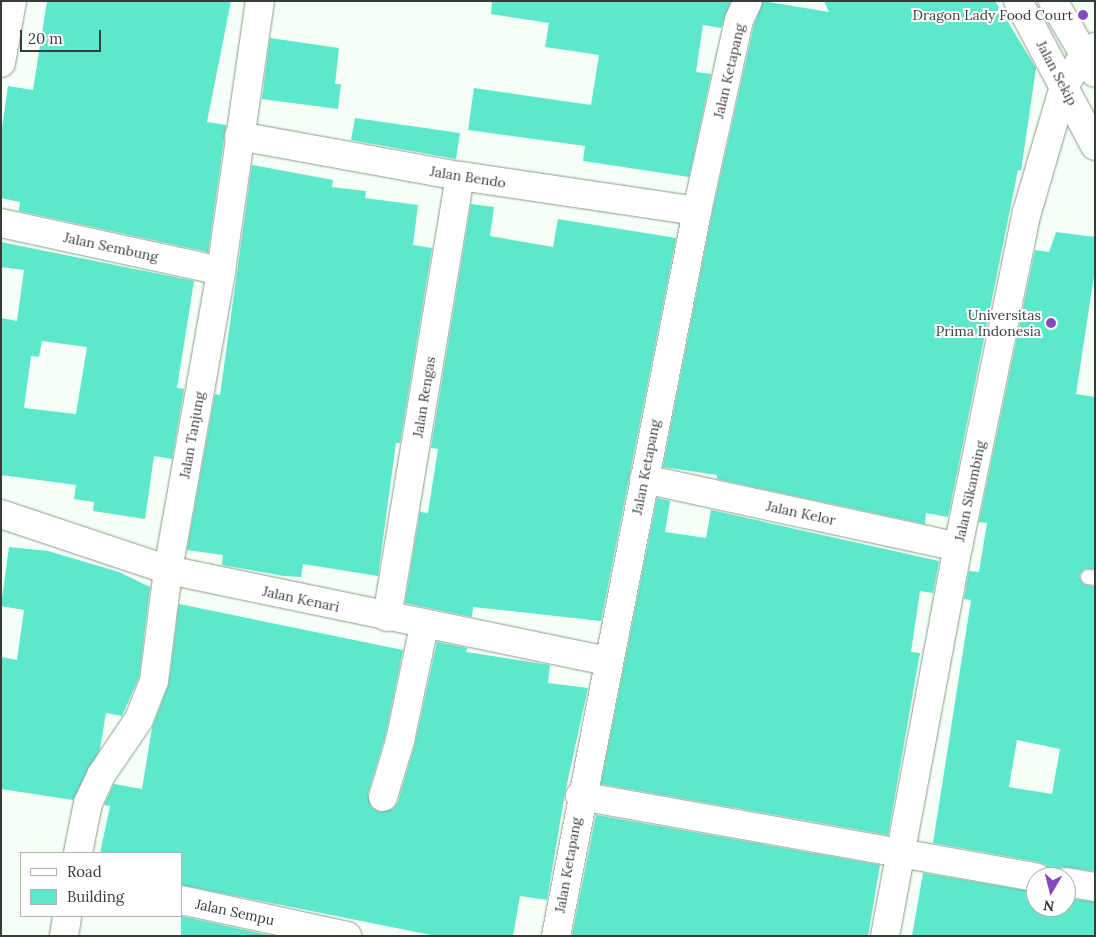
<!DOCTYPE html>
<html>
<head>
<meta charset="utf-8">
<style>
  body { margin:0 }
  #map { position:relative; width:1096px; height:937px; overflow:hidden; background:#f6fff6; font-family:Lora,serif }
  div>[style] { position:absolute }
  .building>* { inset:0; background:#5be8cc }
  .roads { filter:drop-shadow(0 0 1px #869b87) drop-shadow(0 0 1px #869b87) }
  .service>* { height:14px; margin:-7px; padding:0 7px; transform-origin:7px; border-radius:7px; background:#fff }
  .minor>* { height:28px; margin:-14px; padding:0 14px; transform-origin:14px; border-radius:14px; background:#fff }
  .tertiary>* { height:28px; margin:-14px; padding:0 14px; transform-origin:14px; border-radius:14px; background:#fff }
  .dots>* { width:14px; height:14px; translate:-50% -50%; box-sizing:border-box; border:2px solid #fff; border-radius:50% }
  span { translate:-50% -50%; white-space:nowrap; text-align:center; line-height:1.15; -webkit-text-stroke:4px #fff; paint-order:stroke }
  .poi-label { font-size:14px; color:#353e35 }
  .right { translate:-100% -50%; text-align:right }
  .street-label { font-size:14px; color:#353e35 }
  .frame { position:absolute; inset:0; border:2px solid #353e35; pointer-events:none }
  .legend { position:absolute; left:20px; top:852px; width:162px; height:65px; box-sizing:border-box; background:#fff; border:1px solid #aeb2ae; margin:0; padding:6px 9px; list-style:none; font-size:15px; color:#353e35 }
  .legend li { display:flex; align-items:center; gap:10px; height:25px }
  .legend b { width:25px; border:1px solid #aeb2ae }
  .north { position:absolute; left:1026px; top:867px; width:50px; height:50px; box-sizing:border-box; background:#fff; border:1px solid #aeb2ae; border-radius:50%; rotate:188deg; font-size:14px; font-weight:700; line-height:20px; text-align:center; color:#353e35 }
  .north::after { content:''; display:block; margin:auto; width:18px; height:22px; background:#834ac0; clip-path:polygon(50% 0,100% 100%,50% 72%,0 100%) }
  .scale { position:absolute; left:20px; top:30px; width:81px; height:22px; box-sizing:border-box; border:2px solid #353e35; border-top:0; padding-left:6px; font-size:15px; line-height:18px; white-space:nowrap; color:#353e35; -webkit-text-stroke:4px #fff; paint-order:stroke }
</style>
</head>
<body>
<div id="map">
  <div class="building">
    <div style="clip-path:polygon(47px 1px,231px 1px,207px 122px,226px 125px,208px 252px,19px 211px,20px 202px,1px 198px,1px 135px,8px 86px,33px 90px)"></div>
    <div style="clip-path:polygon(492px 1px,731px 1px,721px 28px,703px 25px,696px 72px,711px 74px,689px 177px,583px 161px,585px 146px,468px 130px,474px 88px,591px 105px,599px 55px,545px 47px,549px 23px,491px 14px)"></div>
    <div style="clip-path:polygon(763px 1px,829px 12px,824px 1px,995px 1px,1036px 68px,1021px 171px,1018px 170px,948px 517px,926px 513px,925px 524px,717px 479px,717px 475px,663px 467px,712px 214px,754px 25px)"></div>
    <div style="clip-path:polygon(270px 38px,339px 48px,335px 84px,341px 84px,338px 109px,262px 99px)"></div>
    <div style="clip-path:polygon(355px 118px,460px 133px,456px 159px,351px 140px)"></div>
    <div style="clip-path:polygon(252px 165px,333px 180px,332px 187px,366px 191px,365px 198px,418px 205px,413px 245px,432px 248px,400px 443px,396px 443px,378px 576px,303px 564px,301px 577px,284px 576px,222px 565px,223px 555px,187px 550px,215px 394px,220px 395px)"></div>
    <div style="clip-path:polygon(471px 204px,494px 207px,490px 236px,553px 247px,558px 219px,676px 238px,601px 621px,473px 607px,472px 617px,405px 603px,420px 512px,428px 513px,438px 449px,431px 448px)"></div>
    <div style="clip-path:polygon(evenodd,1056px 232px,1095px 237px,1095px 269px,1076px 394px,1095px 397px,1095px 569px,1084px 569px,1079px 576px,1083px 584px,1095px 587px,1095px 871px,1061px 867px,1051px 877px,1046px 865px,1039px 862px,933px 843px,971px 600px,964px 599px,969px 571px,979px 572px,987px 523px,979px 522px,1035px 250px,1049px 252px,1056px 232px,1017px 740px,1060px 749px,1052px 794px,1009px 787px,1017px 740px)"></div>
    <div style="clip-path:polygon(evenodd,1px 242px,194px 281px,177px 388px,184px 389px,172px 459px,154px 456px,145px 519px,93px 511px,94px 502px,74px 499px,76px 485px,1px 475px,1px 318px,17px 321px,24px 270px,1px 267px,1px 242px,42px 341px,87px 347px,76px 414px,24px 408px,31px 356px,39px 357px,42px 341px)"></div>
    <div style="clip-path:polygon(657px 498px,670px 501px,665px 532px,706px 538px,711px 510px,939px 561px,933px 593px,920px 591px,911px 652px,920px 653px,888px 835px,601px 784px)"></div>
    <div style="clip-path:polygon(9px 547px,48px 551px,119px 572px,150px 587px,139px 677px,122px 716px,106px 713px,100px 749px,73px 800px,1px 789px,1px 657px,17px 660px,24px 610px,1px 606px)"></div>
    <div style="clip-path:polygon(179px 604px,403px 650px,385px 737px,368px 793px,371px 807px,379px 812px,393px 809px,398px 802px,415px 744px,437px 642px,467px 648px,466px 652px,550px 665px,548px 683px,588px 688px,565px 793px,547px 900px,520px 896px,513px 936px,436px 936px,181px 885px,181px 853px,100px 853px,110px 806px,104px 805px,114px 784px,142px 789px,152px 728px,169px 683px)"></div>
    <div style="clip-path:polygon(596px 815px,880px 865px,868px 936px,572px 936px)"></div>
    <div style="clip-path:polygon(923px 873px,1036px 892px,1036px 907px,1066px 907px,1066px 898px,1095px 902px,1095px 936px,912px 936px)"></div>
    <div style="clip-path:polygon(181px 916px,272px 936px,181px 936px)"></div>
  </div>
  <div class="roads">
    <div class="service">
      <div style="left:1088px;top:577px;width:7px;rotate:8deg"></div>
    </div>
    <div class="minor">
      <div style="left:1px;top:63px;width:63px;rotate:-79.9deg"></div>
      <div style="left:239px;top:136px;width:225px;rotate:10.3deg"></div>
      <div style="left:460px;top:176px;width:240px;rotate:8.4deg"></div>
      <div style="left:1px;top:223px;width:225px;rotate:12.3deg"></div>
      <div style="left:644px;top:479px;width:321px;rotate:12.2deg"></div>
      <div style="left:1px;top:514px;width:176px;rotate:18.5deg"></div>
      <div style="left:168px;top:570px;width:448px;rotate:11.7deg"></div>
      <div style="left:387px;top:617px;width:447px;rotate:-80.6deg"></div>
      <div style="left:580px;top:796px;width:463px;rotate:10.1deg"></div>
      <div style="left:383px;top:797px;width:59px;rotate:-73.1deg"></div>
      <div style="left:400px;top:741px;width:117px;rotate:-78.2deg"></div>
      <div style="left:78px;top:853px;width:51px;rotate:-78.7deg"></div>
      <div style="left:88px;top:803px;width:31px;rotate:-65deg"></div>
      <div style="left:101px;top:775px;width:68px;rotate:-55.8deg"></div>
      <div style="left:139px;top:719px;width:41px;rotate:-68.5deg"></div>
      <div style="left:154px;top:681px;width:112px;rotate:-82.8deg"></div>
      <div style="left:168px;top:570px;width:304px;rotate:-79.9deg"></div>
      <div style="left:221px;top:271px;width:273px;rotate:-81.8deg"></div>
      <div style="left:1066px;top:882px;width:29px;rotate:10deg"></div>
      <div style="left:181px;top:900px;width:170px;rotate:12.2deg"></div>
      <div style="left:64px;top:936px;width:20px;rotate:-81deg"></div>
      <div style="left:556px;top:936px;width:739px;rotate:-78.99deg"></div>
      <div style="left:697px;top:211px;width:196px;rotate:-77.6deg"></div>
      <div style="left:739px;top:20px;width:21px;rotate:-65deg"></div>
      <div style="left:885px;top:936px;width:396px;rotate:-79.4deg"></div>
      <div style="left:958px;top:547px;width:342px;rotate:-78.4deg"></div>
      <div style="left:1027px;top:212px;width:131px;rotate:-73.6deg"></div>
      <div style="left:1064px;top:86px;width:37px;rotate:-57deg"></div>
      <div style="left:1084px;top:55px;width:14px;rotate:-36deg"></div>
    </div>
    <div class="tertiary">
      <div style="left:1018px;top:1px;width:164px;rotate:62deg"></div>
      <div style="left:1053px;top:1px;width:83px;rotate:59.7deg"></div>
    </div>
  </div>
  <div class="dots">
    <div style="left:1083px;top:15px;background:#834ac0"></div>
    <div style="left:1051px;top:323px;background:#834ac0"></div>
  </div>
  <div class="poi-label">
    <span class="right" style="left:1073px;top:15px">Dragon Lady Food Court</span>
    <span class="right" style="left:1041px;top:323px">Universitas<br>Prima Indonesia</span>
  </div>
  <div class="street-label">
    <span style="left:729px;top:71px;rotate:-77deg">Jalan Ketapang</span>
    <span style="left:1057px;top:73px;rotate:62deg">Jalan Sekip</span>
    <span style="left:468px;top:177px;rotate:9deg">Jalan Bendo</span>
    <span style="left:111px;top:247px;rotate:12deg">Jalan Sembung</span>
    <span style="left:424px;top:397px;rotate:-81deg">Jalan Rengas</span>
    <span style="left:192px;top:435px;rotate:-80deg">Jalan Tanjung</span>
    <span style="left:646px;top:467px;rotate:-79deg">Jalan Ketapang</span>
    <span style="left:970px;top:491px;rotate:-78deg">Jalan Sikambing</span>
    <span style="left:801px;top:513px;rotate:12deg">Jalan Kelor</span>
    <span style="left:301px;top:599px;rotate:12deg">Jalan Kenari</span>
    <span style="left:568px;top:865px;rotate:-80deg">Jalan Ketapang</span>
    <span style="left:235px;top:912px;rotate:12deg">Jalan Sempu</span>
  </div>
  <div class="frame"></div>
  <ul class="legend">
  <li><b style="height:6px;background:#fff"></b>Road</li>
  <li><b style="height:14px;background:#5be8cc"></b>Building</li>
  </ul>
  <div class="north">N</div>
  <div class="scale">20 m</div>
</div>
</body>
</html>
